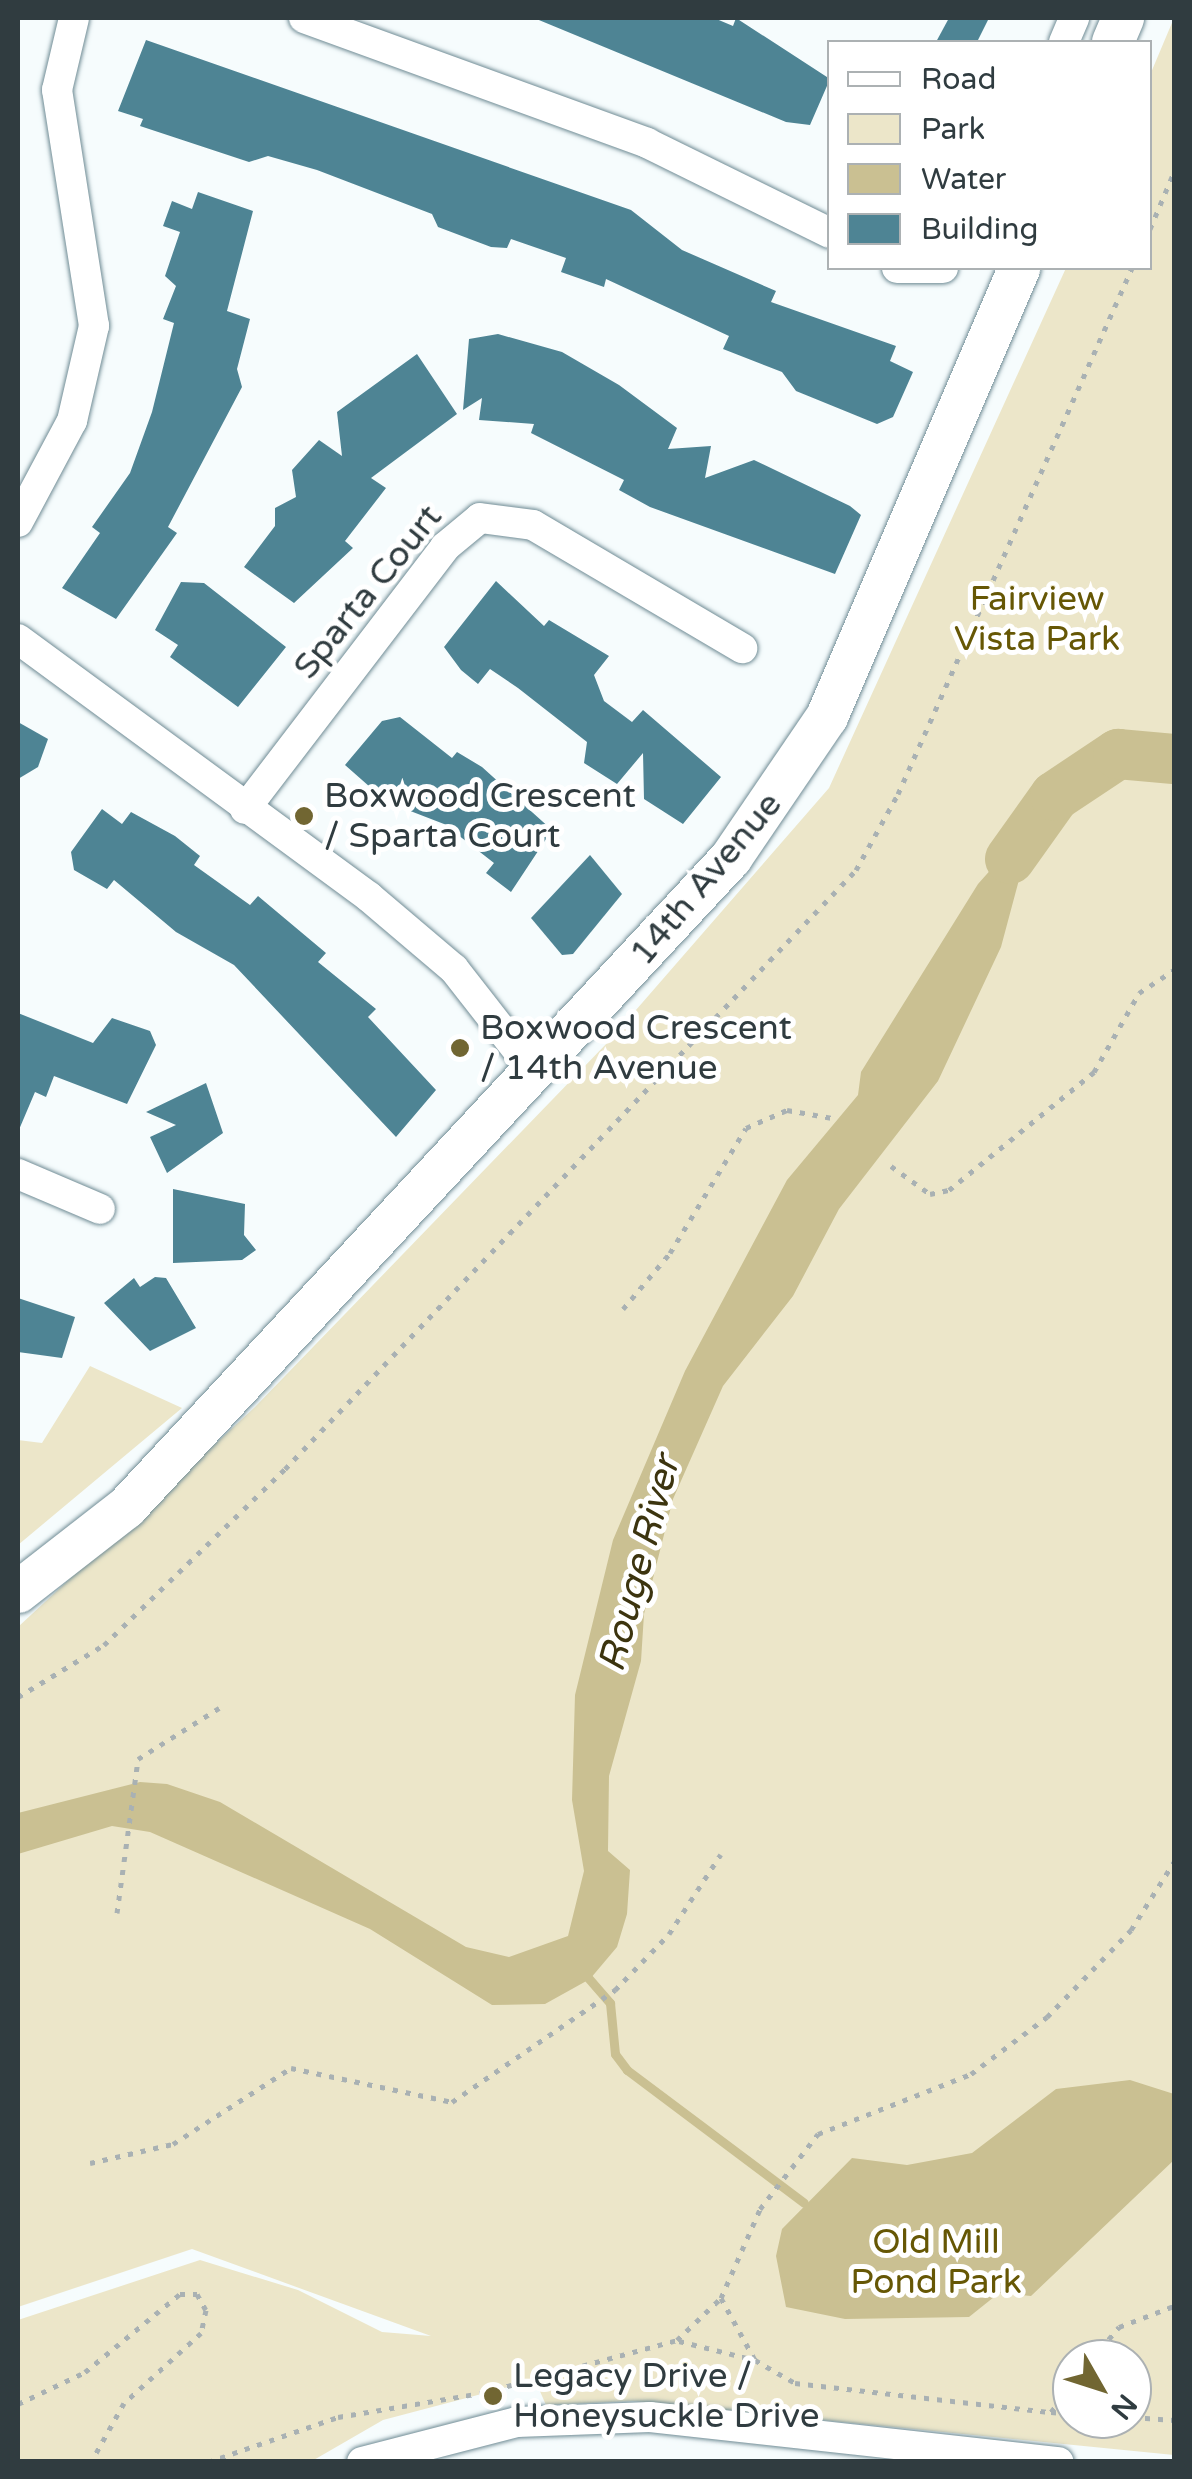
<!DOCTYPE html>
<html>
<head>
<meta charset="utf-8">
<style>
  body { margin:0 }
  #map { position:relative; width:1192px; height:2479px; overflow:hidden; background:#f6fcfd; font-family:"Varela Round",sans-serif }
  div>[style] { position:absolute }
  .green>* { inset:0; background:#ece6c9 }
  .water>* { inset:0; background:#cac092 }
  .stream>* { height:9px; margin:-4.5px; padding:0 4.5px; transform-origin:4.5px; border-radius:4.5px; background:#cac092 }
  .river>* { height:50px; margin:-25px; padding:0 25px; transform-origin:25px; border-radius:25px; background:#cac092 }
  .building>* { inset:0; background:#4e8494 }
  .path>* { height:5px; margin-top:-2.5px; transform-origin:0; background:repeating-linear-gradient(90deg,#a9b1b3 0 5px,transparent 0 13px) }
  .roads { filter:drop-shadow(0 0 2px #708c95) drop-shadow(0 0 2px #708c95) }
  .street>* { height:30px; margin:-15px; padding:0 15px; transform-origin:15px; border-radius:15px; background:#fff }
  .secondary>* { height:42px; margin:-21px; padding:0 21px; transform-origin:21px; border-radius:21px; background:#fff }
  .dots>* { width:28px; height:28px; translate:-50% -50%; box-sizing:border-box; border:5px solid #fff; border-radius:50% }
  span { translate:-50% -50%; white-space:nowrap; text-align:center; line-height:1.15; -webkit-text-stroke:10px #fff; paint-order:stroke }
  .street-label { font-size:35px; color:#303c40 }
  .park-label { font-size:35px; color:#665705 }
  .poi-label { font-size:35px; color:#303c40 }
  .left { translate:0 -50%; text-align:left }
  .water-label { font-size:38px; color:#3c340f; font-style:italic }
  .frame { position:absolute; inset:0; border:20px solid #303c40; pointer-events:none }
  .legend { position:absolute; left:827px; top:40px; width:325px; height:230px; box-sizing:border-box; background:#fff; border:2px solid #acb1b3; margin:0; padding:12px 18px; list-style:none; font-size:30px; color:#303c40 }
  .legend li { display:flex; align-items:center; gap:20px; height:50px }
  .legend b { width:50px; border:2px solid #acb1b3 }
  .north { position:absolute; left:1052px; top:2339px; width:100px; height:100px; box-sizing:border-box; background:#fff; border:2px solid #acb1b3; border-radius:50%; rotate:129deg; font-size:28px; font-weight:700; line-height:40px; text-align:center; color:#303c40 }
  .north::after { content:''; display:block; margin:auto; width:35px; height:45px; background:#716632; clip-path:polygon(50% 0,100% 100%,50% 72%,0 100%) }
</style>
</head>
<body>
<div id="map">
  <div class="green">
    <div style="clip-path:polygon(evenodd,1174px 18px,1174px 2455px,633px 2401px,546px 2405px,535px 2380px,383px 2420px,312px 2461px,18px 2461px,18px 2320px,200px 2260px,298px 2290px,382px 2332px,431px 2336px,192px 2249px,18px 2307px,18px 1627px,255px 1407px,609px 1041px,829px 788px,1066px 268px,1150px 268px,1150px 75px,1174px 18px,1072px 2359px,1132px 2359px,1132px 2419px,1072px 2419px,1072px 2359px)"></div>
    <div style="clip-path:polygon(90px 1366px,182px 1408px,18px 1545px,18px 1440px,42px 1443px)"></div>
  </div>
  <div class="water">
    <div style="clip-path:polygon(1174px 745px,1174px 767px,1128px 768px,1090px 782px,1055px 820px,1020px 876px,1001px 947px,938px 1081px,839px 1209px,793px 1296px,723px 1386px,673px 1499px,644px 1614px,641px 1661px,609px 1776px,608px 1851px,630px 1870px,627px 1914px,617px 1947px,590px 1979px,545px 2004px,492px 2005px,370px 1929px,150px 1832px,112px 1826px,18px 1854px,18px 1813px,140px 1782px,167px 1784px,220px 1802px,466px 1947px,509px 1957px,568px 1936px,584px 1871px,572px 1800px,575px 1695px,613px 1540px,685px 1371px,787px 1180px,858px 1095px,861px 1072px,978px 884px,1099px 748px)"></div>
    <div style="clip-path:polygon(1130px 2080px,1174px 2094px,1174px 2160px,1031px 2296px,999px 2293px,969px 2317px,845px 2319px,786px 2307px,776px 2256px,782px 2229px,852px 2158px,907px 2165px,972px 2153px,1056px 2089px)"></div>
  </div>
  <div class="stream">
    <div style="left:584px;top:1973px;width:40px;rotate:49deg"></div>
    <div style="left:610px;top:2003px;width:51px;rotate:84.4deg"></div>
    <div style="left:615px;top:2054px;width:20px;rotate:53deg"></div>
    <div style="left:627px;top:2070px;width:221px;rotate:36.9deg"></div>
  </div>
  <div class="river">
    <div style="left:1010px;top:859px;width:77px;rotate:-54.5deg"></div>
    <div style="left:1055px;top:796px;width:76px;rotate:-33.7deg"></div>
    <div style="left:1118px;top:754px;width:56px;rotate:5.1deg"></div>
  </div>
  <div class="building">
    <div style="clip-path:polygon(534px 18px,714px 18px,733px 26px,736px 18px,830px 79px,810px 125px,786px 122px)"></div>
    <div style="clip-path:polygon(949px 18px,989px 18px,977px 42px,936px 42px)"></div>
    <div style="clip-path:polygon(146px 40px,631px 210px,682px 250px,776px 291px,771px 302px,896px 346px,890px 361px,913px 372px,893px 417px,877px 424px,796px 391px,782px 372px,723px 349px,729px 336px,606px 279px,604px 287px,561px 272px,566px 258px,511px 239px,507px 248px,491px 247px,438px 227px,432px 214px,317px 170px,268px 156px,249px 162px,140px 126px,143px 119px,118px 111px)"></div>
    <div style="clip-path:polygon(198px 192px,253px 211px,227px 311px,250px 319px,237px 369px,242px 387px,168px 527px,177px 533px,116px 619px,62px 588px,100px 533px,92px 527px,130px 473px,152px 412px,174px 323px,163px 319px,176px 286px,165px 276px,180px 232px,163px 226px,172px 201px,192px 209px)"></div>
    <div style="clip-path:polygon(498px 334px,562px 352px,619px 385px,677px 428px,668px 449px,711px 446px,705px 478px,754px 460px,850px 506px,861px 515px,835px 574px,650px 507px,619px 490px,624px 480px,531px 433px,534px 424px,479px 420px,482px 398px,463px 410px,469px 339px)"></div>
    <div style="clip-path:polygon(417px 354px,457px 414px,371px 478px,386px 488px,345px 541px,353px 548px,294px 603px,244px 567px,275px 526px,275px 508px,296px 497px,292px 470px,319px 440px,342px 456px,337px 412px)"></div>
    <div style="clip-path:polygon(496px 581px,544px 626px,549px 620px,609px 656px,594px 675px,604px 701px,632px 722px,643px 710px,721px 777px,683px 824px,644px 799px,643px 753px,617px 784px,584px 763px,587px 742px,518px 688px,490px 669px,478px 684px,461px 670px,444px 647px)"></div>
    <div style="clip-path:polygon(181px 582px,204px 583px,286px 647px,238px 707px,170px 657px,178px 645px,155px 630px)"></div>
    <div style="clip-path:polygon(400px 717px,452px 758px,457px 752px,482px 767px,552px 830px,511px 892px,486px 873px,494px 863px,444px 824px,387px 802px,345px 765px,382px 721px)"></div>
    <div style="clip-path:polygon(18px 722px,48px 739px,38px 767px,18px 779px)"></div>
    <div style="clip-path:polygon(102px 809px,122px 824px,131px 812px,175px 836px,200px 856px,194px 865px,250px 905px,258px 896px,326px 953px,318px 962px,376px 1009px,368px 1017px,436px 1090px,396px 1137px,234px 965px,176px 932px,114px 880px,107px 889px,74px 870px,71px 852px)"></div>
    <div style="clip-path:polygon(590px 855px,622px 894px,573px 954px,562px 955px,531px 918px)"></div>
    <div style="clip-path:polygon(18px 1013px,93px 1043px,112px 1018px,150px 1031px,156px 1045px,127px 1104px,54px 1076px,46px 1097px,35px 1092px,18px 1132px)"></div>
    <div style="clip-path:polygon(206px 1083px,223px 1133px,167px 1173px,150px 1137px,176px 1125px,146px 1112px)"></div>
    <div style="clip-path:polygon(173px 1189px,245px 1204px,244px 1235px,256px 1250px,242px 1260px,173px 1263px)"></div>
    <div style="clip-path:polygon(155px 1277px,166px 1278px,196px 1328px,150px 1351px,104px 1303px,134px 1278px,140px 1287px)"></div>
    <div style="clip-path:polygon(18px 1298px,75px 1317px,62px 1358px,18px 1352px)"></div>
  </div>
  <div class="path">
    <div style="left:1150px;top:229px;width:62px;rotate:-67.2deg"></div>
    <div style="left:891px;top:1166px;width:48px;rotate:35.7deg"></div>
    <div style="left:930px;top:1194px;width:19px;rotate:-12deg"></div>
    <div style="left:949px;top:1190px;width:187px;rotate:-39.1deg"></div>
    <div style="left:1094px;top:1072px;width:91px;rotate:-60.3deg"></div>
    <div style="left:1139px;top:993px;width:42px;rotate:-33.3deg"></div>
    <div style="left:623px;top:1309px;width:73px;rotate:-50deg"></div>
    <div style="left:670px;top:1253px;width:146px;rotate:-58.7deg"></div>
    <div style="left:746px;top:1128px;width:45px;rotate:-23.7deg"></div>
    <div style="left:787px;top:1110px;width:46px;rotate:10.1deg"></div>
    <div style="left:18px;top:1697px;width:100px;rotate:-31.2deg"></div>
    <div style="left:104px;top:1645px;width:252px;rotate:-44.2deg"></div>
    <div style="left:285px;top:1469px;width:828px;rotate:-46.37deg"></div>
    <div style="left:856px;top:870px;width:87px;rotate:-61.1deg"></div>
    <div style="left:898px;top:794px;width:576px;rotate:-66.02deg"></div>
    <div style="left:117px;top:1913px;width:155px;rotate:-82.2deg"></div>
    <div style="left:138px;top:1759px;width:96px;rotate:-32.2deg"></div>
    <div style="left:90px;top:2163px;width:85px;rotate:-12.9deg"></div>
    <div style="left:173px;top:2144px;width:140px;rotate:-32.8deg"></div>
    <div style="left:291px;top:2068px;width:165px;rotate:11.9deg"></div>
    <div style="left:452px;top:2102px;width:198px;rotate:-34.5deg"></div>
    <div style="left:615px;top:1990px;width:78px;rotate:-46deg"></div>
    <div style="left:669px;top:1934px;width:95px;rotate:-57deg"></div>
    <div style="left:721px;top:2298px;width:71px;rotate:61.3deg"></div>
    <div style="left:679px;top:2341px;width:78px;rotate:14deg"></div>
    <div style="left:755px;top:2360px;width:46px;rotate:29.9deg"></div>
    <div style="left:795px;top:2383px;width:258px;rotate:6.5deg"></div>
    <div style="left:1051px;top:2412px;width:34px;rotate:-52deg"></div>
    <div style="left:1092px;top:2359px;width:42px;rotate:-49.8deg"></div>
    <div style="left:1119px;top:2327px;width:59px;rotate:-20.9deg"></div>
    <div style="left:18px;top:2404px;width:74px;rotate:-25.5deg"></div>
    <div style="left:85px;top:2372px;width:123px;rotate:-39.4deg"></div>
    <div style="left:180px;top:2294px;width:17px"></div>
    <div style="left:197px;top:2294px;width:18px;rotate:61deg"></div>
    <div style="left:206px;top:2310px;width:24px;rotate:102deg"></div>
    <div style="left:201px;top:2333px;width:104px;rotate:137.7deg"></div>
    <div style="left:124px;top:2403px;width:68px;rotate:119.2deg"></div>
    <div style="left:1051px;top:2412px;width:21px;rotate:5deg"></div>
    <div style="left:1132px;top:2417px;width:42px;rotate:4.1deg"></div>
    <div style="left:208px;top:2462px;width:138px;rotate:-19.1deg"></div>
    <div style="left:338px;top:2417px;width:146px;rotate:-9.5deg"></div>
    <div style="left:482px;top:2393px;width:202px;rotate:-15.2deg"></div>
    <div style="left:677px;top:2340px;width:61px;rotate:-43.7deg"></div>
    <div style="left:721px;top:2298px;width:97px;rotate:-66.3deg"></div>
    <div style="left:760px;top:2209px;width:95px;rotate:-52.3deg"></div>
    <div style="left:818px;top:2134px;width:164px;rotate:-21.4deg"></div>
    <div style="left:971px;top:2074px;width:95px;rotate:-36.9deg"></div>
    <div style="left:1047px;top:2017px;width:121px;rotate:-46deg"></div>
    <div style="left:1131px;top:1930px;width:80px;rotate:-57.7deg"></div>
  </div>
  <div class="roads">
    <div class="street">
      <div style="left:304px;top:18px;width:365px;rotate:20deg"></div>
      <div style="left:647px;top:143px;width:204px;rotate:26.2deg"></div>
      <div style="left:1064px;top:42px;width:26px;rotate:-67deg"></div>
      <div style="left:897px;top:268px;width:46px"></div>
      <div style="left:18px;top:522px;width:115px;rotate:-61.9deg"></div>
      <div style="left:72px;top:421px;width:98px;rotate:-77deg"></div>
      <div style="left:94px;top:326px;width:239px;rotate:-98.9deg"></div>
      <div style="left:57px;top:90px;width:74px;rotate:-76.7deg"></div>
      <div style="left:18px;top:639px;width:436px;rotate:36.3deg"></div>
      <div style="left:369px;top:897px;width:111px;rotate:40.3deg"></div>
      <div style="left:454px;top:969px;width:133px;rotate:52deg"></div>
      <div style="left:245px;top:809px;width:330px;rotate:-52.6deg"></div>
      <div style="left:445px;top:547px;width:45px;rotate:-39.6deg"></div>
      <div style="left:480px;top:518px;width:53px;rotate:7.5deg"></div>
      <div style="left:533px;top:525px;width:243px;rotate:30.5deg"></div>
      <div style="left:18px;top:1174px;width:89px;rotate:23.1deg"></div>
      <div style="left:362px;top:2462px;width:160px;rotate:-14.5deg"></div>
      <div style="left:517px;top:2422px;width:133px;rotate:-2.2deg"></div>
      <div style="left:650px;top:2417px;width:411px;rotate:6.3deg"></div>
    </div>
    <div class="secondary">
      <div style="left:1113px;top:42px;width:26px;rotate:-67deg"></div>
      <div style="left:18px;top:1592px;width:137px;rotate:-37.9deg"></div>
      <div style="left:126px;top:1508px;width:888px;rotate:-47.05deg"></div>
      <div style="left:731px;top:858px;width:171px;rotate:-55.8deg"></div>
      <div style="left:827px;top:717px;width:488px;rotate:-66.8deg"></div>
    </div>
  </div>
  <div class="dots">
    <div style="left:304px;top:816px;background:#716632"></div>
    <div style="left:460px;top:1048px;background:#716632"></div>
    <div style="left:493px;top:2396px;background:#716632"></div>
  </div>
  <div class="street-label">
    <span style="left:368px;top:592px;rotate:-51deg">Sparta Court</span>
    <span style="left:706px;top:879px;rotate:-50deg">14th Avenue</span>
  </div>
  <div class="park-label">
    <span style="left:1037px;top:619px">Fairview<br>Vista Park</span>
    <span style="left:936px;top:2262px">Old Mill<br>Pond Park</span>
  </div>
  <div class="poi-label">
    <span class="left" style="left:324px;top:816px">Boxwood Crescent<br>/ Sparta Court</span>
    <span class="left" style="left:480px;top:1048px">Boxwood Crescent<br>/ 14th Avenue</span>
    <span class="left" style="left:513px;top:2396px">Legacy Drive /<br>Honeysuckle Drive</span>
  </div>
  <div class="water-label">
    <span style="left:640px;top:1564px;rotate:-75deg">Rouge River</span>
  </div>
  <div class="frame"></div>
  <ul class="legend">
  <li><b style="height:12px;background:#fff"></b>Road</li>
  <li><b style="height:28px;background:#ece6c9"></b>Park</li>
  <li><b style="height:28px;background:#cac092"></b>Water</li>
  <li><b style="height:28px;background:#4e8494"></b>Building</li>
  </ul>
  <div class="north">N</div>
</div>
</body>
</html>
